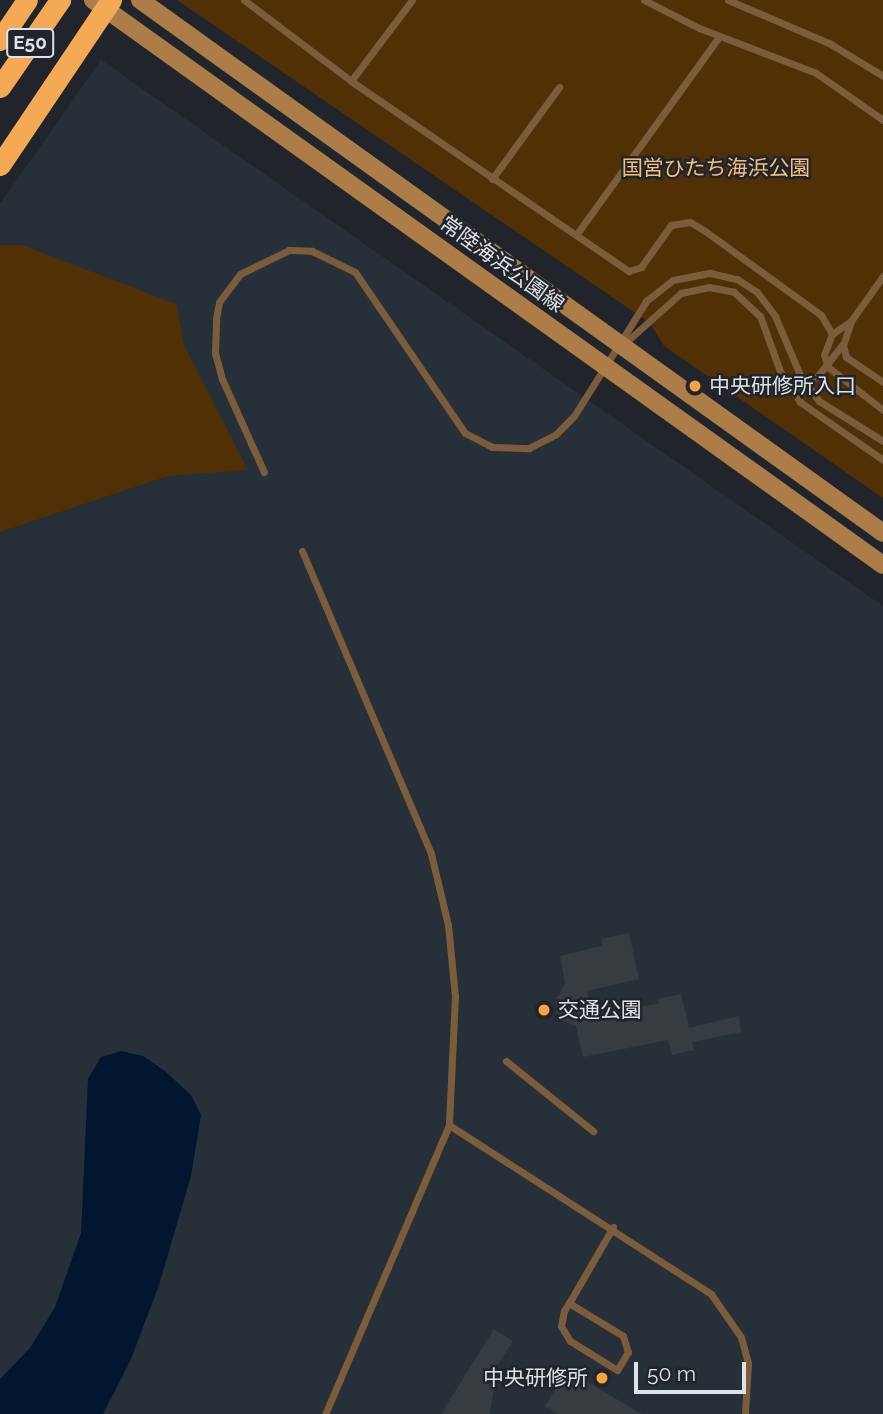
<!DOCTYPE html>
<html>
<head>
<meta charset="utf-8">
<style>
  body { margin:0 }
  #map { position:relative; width:883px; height:1414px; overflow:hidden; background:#21252b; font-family:Raleway,"Noto Sans JP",sans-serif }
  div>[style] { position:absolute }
  .built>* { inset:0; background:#273039 }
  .green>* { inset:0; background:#513005 }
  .water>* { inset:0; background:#011730 }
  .building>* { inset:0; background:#373c41 }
  .lane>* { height:7px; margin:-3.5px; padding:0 3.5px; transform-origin:3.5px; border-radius:3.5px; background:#7b5d3e }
  .secondary>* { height:18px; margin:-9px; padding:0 9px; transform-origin:9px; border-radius:9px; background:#ac7c49 }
  .highway>* { height:21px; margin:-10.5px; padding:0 10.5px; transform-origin:10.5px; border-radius:10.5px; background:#f4a956 }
  .dots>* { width:19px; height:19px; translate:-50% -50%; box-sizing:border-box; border:4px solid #21252b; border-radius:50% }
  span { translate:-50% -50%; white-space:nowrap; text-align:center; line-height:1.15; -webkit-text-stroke:5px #21252b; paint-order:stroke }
  .shield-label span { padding:2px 5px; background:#21252b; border:2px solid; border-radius:5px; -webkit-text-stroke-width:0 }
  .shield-label { font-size:19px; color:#dee1e5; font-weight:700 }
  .park-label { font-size:21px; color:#f7bd80 }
  .street-label { font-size:21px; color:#dee1e5 }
  .poi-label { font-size:21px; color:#dee1e5 }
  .left { translate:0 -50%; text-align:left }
  .right { translate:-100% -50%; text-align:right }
  .scale { position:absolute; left:634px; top:1362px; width:112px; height:32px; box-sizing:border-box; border:4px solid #dee1e5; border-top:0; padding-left:9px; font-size:21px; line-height:24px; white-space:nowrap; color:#dee1e5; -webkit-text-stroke:5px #21252b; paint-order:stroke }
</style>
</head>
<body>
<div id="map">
  <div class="built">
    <div style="clip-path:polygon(101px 60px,883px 606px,883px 1414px,0 1414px,0 204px)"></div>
  </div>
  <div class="green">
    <div style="clip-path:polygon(177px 0,883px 0,883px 498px,664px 346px,650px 323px)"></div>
    <div style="clip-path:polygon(0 245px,22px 245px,176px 304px,184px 345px,248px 470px,168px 476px,0 532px)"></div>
  </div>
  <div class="water">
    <div style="clip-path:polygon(121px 1051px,143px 1056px,165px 1071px,191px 1095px,201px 1115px,191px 1176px,159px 1285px,131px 1359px,103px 1414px,0 1414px,0 1379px,30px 1348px,55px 1307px,81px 1233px,88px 1079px,101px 1057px)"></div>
  </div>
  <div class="building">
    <div style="clip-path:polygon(629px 933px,639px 979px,587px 991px,593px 1017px,659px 1003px,658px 999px,681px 994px,689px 1028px,739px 1016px,741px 1032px,692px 1042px,694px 1050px,672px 1055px,668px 1040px,583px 1057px,576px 1026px,561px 1020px,556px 1012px,556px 1000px,565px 983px,560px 956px,602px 946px,601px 939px)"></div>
    <div style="clip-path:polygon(494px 1329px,513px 1341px,497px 1366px,490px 1414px,441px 1414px)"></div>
    <div style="clip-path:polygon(567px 1370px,642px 1414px,558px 1414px,545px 1406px)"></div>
  </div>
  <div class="lane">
    <div style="left:244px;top:0;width:134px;rotate:37.1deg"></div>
    <div style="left:351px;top:81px;width:337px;rotate:34.4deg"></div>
    <div style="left:629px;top:271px;width:13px;rotate:-18deg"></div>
    <div style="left:641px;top:267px;width:52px;rotate:-54.5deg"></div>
    <div style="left:671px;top:225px;width:19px;rotate:-9deg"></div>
    <div style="left:690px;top:222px;width:17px;rotate:31deg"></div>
    <div style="left:705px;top:231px;width:143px;rotate:35.9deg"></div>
    <div style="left:821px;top:315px;width:22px;rotate:60deg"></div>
    <div style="left:832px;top:334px;width:22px;rotate:111deg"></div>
    <div style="left:824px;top:355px;width:13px;rotate:72deg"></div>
    <div style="left:828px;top:367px;width:70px;rotate:38deg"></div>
    <div style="left:644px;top:0;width:62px;rotate:27deg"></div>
    <div style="left:699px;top:28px;width:125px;rotate:21deg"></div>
    <div style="left:816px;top:73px;width:82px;rotate:35deg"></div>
    <div style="left:728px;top:0;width:110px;rotate:23.1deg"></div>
    <div style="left:829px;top:43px;width:63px;rotate:31.4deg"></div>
    <div style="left:351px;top:81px;width:101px;rotate:-53deg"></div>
    <div style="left:492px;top:179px;width:114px;rotate:-53.9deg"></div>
    <div style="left:576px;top:235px;width:244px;rotate:-54.2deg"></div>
    <div style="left:883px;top:276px;width:55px;rotate:125.4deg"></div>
    <div style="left:851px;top:321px;width:25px;rotate:108deg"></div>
    <div style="left:843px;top:345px;width:12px;rotate:76deg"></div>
    <div style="left:846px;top:357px;width:45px;rotate:34deg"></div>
    <div style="left:832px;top:334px;width:23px;rotate:-34deg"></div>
    <div style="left:625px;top:343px;width:75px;rotate:-41.8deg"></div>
    <div style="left:681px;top:293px;width:29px;rotate:-12deg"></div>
    <div style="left:709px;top:287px;width:25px;rotate:11deg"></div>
    <div style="left:734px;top:292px;width:35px;rotate:43deg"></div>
    <div style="left:760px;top:316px;width:59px;rotate:70deg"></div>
    <div style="left:780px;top:371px;width:37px;rotate:57deg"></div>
    <div style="left:800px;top:402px;width:101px;rotate:34.9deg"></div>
    <div style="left:790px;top:390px;width:30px;rotate:-26deg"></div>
    <div style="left:817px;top:377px;width:41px;rotate:-52deg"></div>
    <div style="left:264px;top:472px;width:102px;rotate:-114.3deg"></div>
    <div style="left:222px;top:379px;width:27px;rotate:-105deg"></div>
    <div style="left:215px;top:353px;width:35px;rotate:-88deg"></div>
    <div style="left:216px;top:318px;width:16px;rotate:-79deg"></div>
    <div style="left:219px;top:302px;width:35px;rotate:-53deg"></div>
    <div style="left:240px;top:274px;width:55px;rotate:-26.1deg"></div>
    <div style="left:289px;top:250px;width:23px;rotate:2deg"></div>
    <div style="left:312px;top:251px;width:48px;rotate:26deg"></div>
    <div style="left:355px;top:272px;width:195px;rotate:55.7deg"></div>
    <div style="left:465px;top:433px;width:30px;rotate:27deg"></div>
    <div style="left:492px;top:447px;width:37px;rotate:2deg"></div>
    <div style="left:529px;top:448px;width:30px;rotate:-27deg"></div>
    <div style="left:556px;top:434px;width:25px;rotate:-45deg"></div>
    <div style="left:574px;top:416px;width:136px;rotate:-57.9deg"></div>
    <div style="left:646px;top:301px;width:34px;rotate:-38deg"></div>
    <div style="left:673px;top:280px;width:38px;rotate:-11deg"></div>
    <div style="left:710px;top:273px;width:28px;rotate:13deg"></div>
    <div style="left:737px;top:279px;width:24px;rotate:33deg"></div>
    <div style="left:757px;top:292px;width:30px;rotate:53deg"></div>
    <div style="left:775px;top:316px;width:64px;rotate:67deg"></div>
    <div style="left:800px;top:375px;width:32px;rotate:54deg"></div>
    <div style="left:819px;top:401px;width:75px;rotate:32deg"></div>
    <div style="left:302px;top:551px;width:329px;rotate:66.9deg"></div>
    <div style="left:431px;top:854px;width:73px;rotate:76.5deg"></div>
    <div style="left:448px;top:925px;width:71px;rotate:84.4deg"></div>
    <div style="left:455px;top:996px;width:129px;rotate:92.7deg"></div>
    <div style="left:449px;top:1125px;width:314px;rotate:113.2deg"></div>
    <div style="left:506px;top:1061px;width:112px;rotate:38.8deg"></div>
    <div style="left:449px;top:1125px;width:312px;rotate:32.8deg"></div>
    <div style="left:711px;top:1294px;width:52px;rotate:55.1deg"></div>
    <div style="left:741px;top:1337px;width:27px;rotate:75deg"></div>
    <div style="left:748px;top:1363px;width:51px;rotate:93.4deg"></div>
    <div style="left:569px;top:1303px;width:63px;rotate:31.4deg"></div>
    <div style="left:623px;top:1336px;width:17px;rotate:73deg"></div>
    <div style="left:628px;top:1352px;width:21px;rotate:121deg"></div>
    <div style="left:617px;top:1370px;width:55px;rotate:-148.3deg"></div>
    <div style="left:570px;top:1341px;width:17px;rotate:-121deg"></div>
    <div style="left:561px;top:1326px;width:15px;rotate:-79deg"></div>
    <div style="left:564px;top:1311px;width:9px;rotate:-58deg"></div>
    <div style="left:569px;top:1303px;width:88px;rotate:-59.9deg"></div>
  </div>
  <div class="secondary">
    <div style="left:93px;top:0;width:971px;rotate:35.57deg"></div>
    <div style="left:140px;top:0;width:914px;rotate:35.65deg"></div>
  </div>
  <div class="highway">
    <div style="left:0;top:40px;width:48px;rotate:-56deg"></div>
    <div style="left:0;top:87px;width:106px;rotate:-55.4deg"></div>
    <div style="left:0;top:165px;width:199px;rotate:-56.1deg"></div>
  </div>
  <div class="dots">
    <div style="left:695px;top:386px;background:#f5a345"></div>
    <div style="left:544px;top:1010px;background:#f5a345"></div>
    <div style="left:602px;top:1378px;background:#f5a345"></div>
  </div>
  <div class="shield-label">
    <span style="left:30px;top:43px">E50</span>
  </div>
  <div class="park-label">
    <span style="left:716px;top:168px">国営ひたち海浜公園</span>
  </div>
  <div class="street-label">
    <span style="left:502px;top:264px;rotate:36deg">常陸海浜公園線</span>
  </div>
  <div class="poi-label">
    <span class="left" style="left:709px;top:386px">中央研修所入口</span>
    <span class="left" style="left:558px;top:1010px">交通公園</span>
    <span class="right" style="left:588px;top:1378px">中央研修所</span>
  </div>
  <div class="scale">50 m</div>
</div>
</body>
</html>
